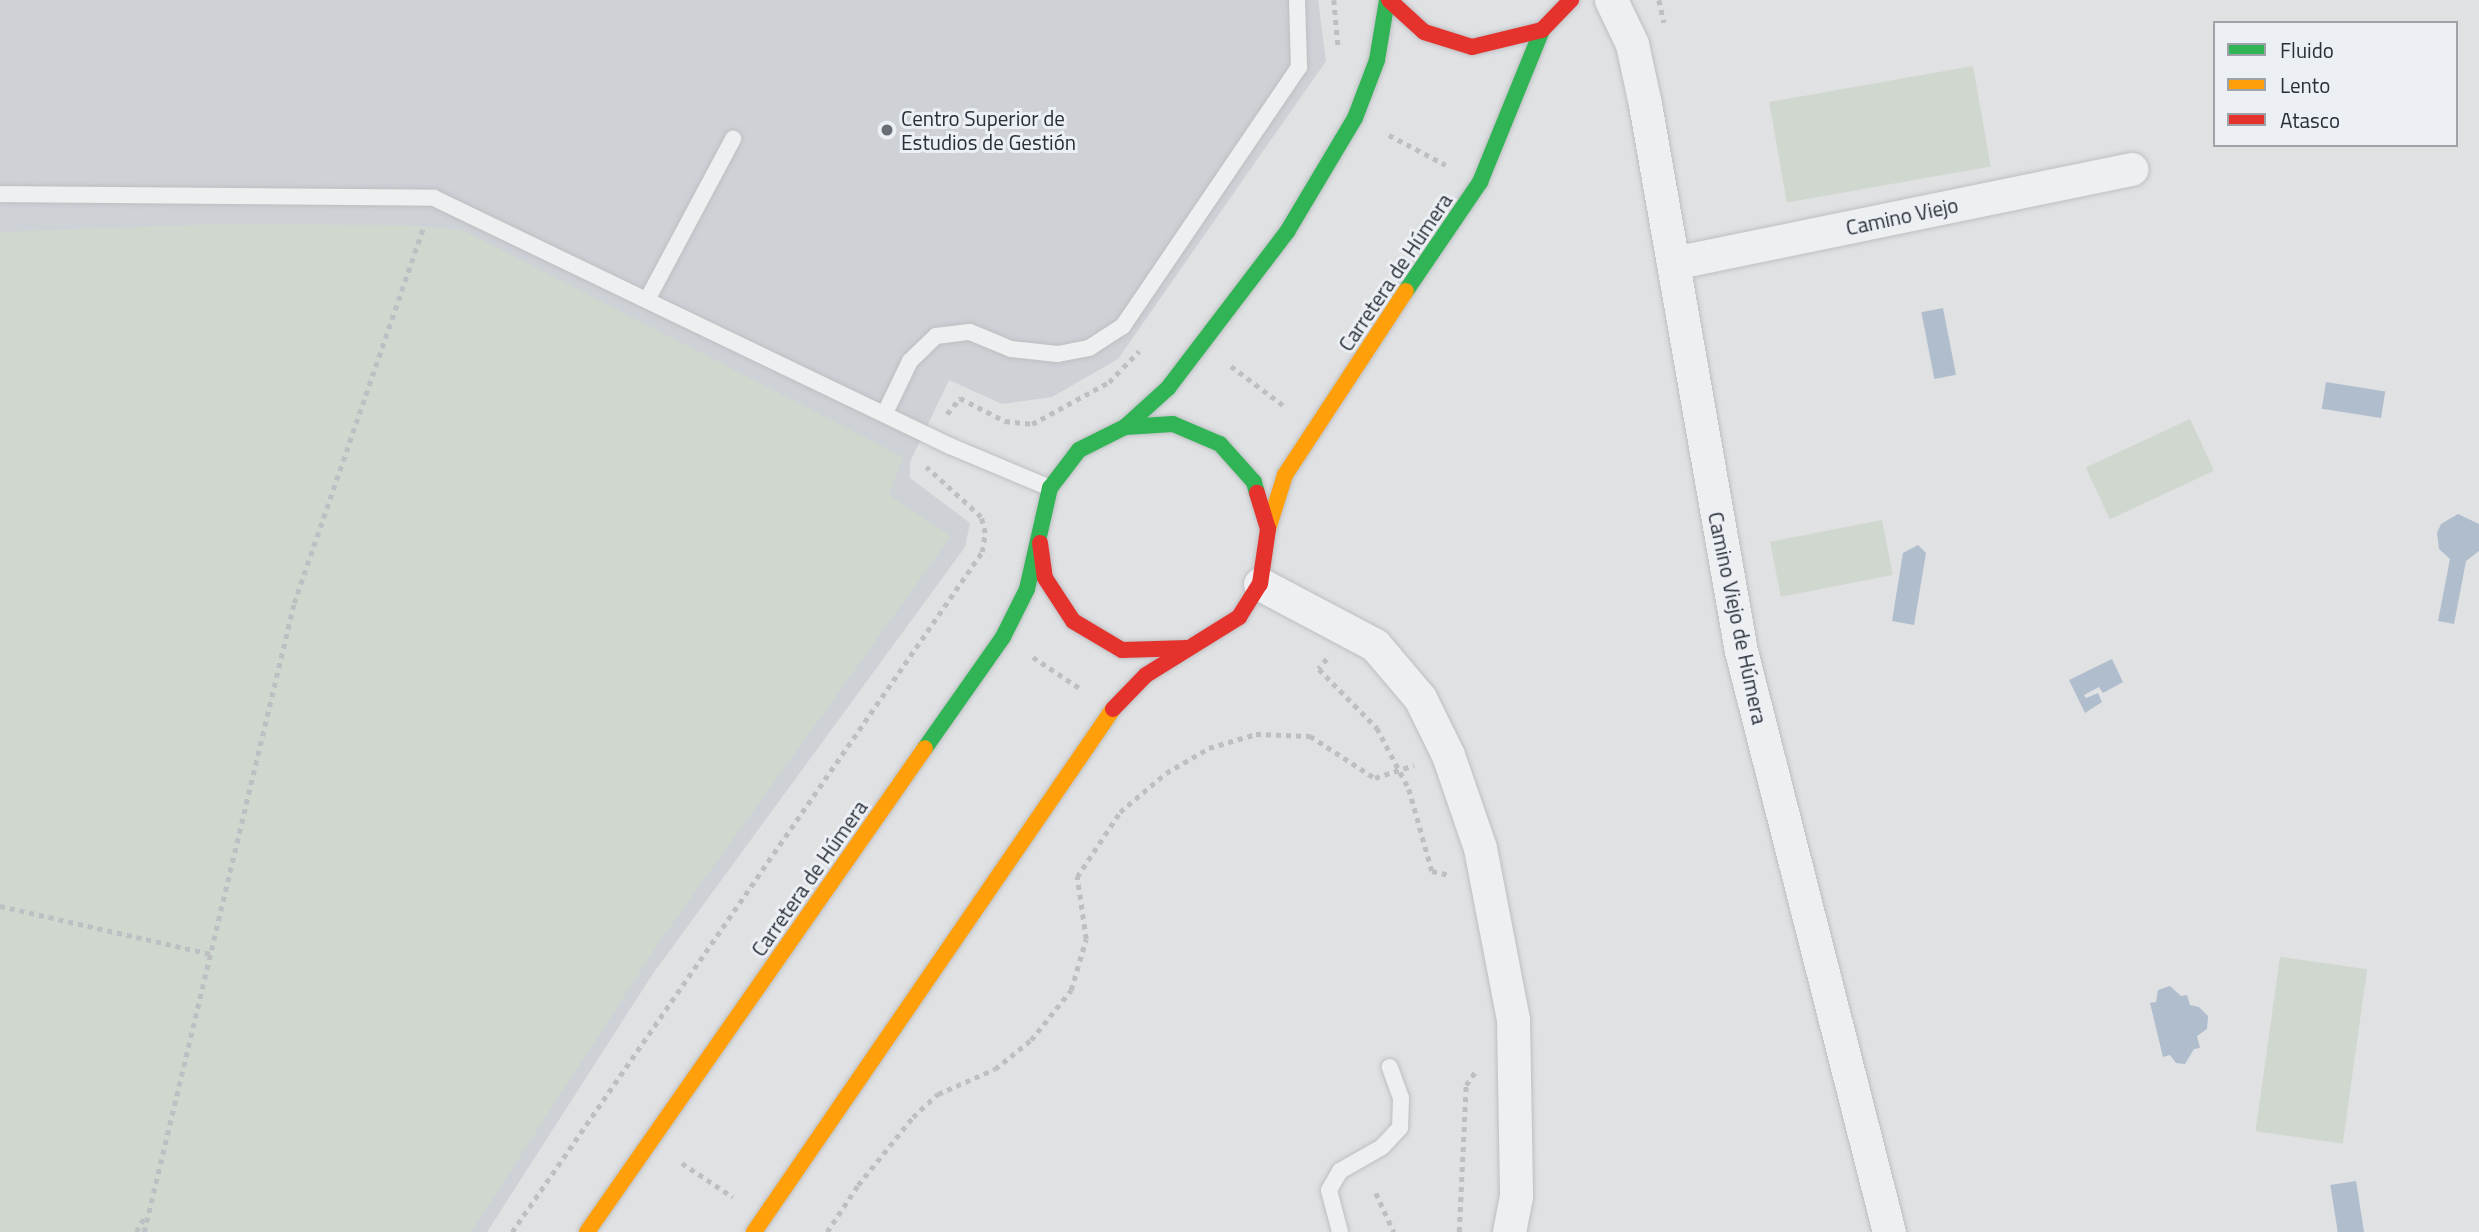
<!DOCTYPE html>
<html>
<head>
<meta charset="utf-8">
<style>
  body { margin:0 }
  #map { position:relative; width:2479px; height:1232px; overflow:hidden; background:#dfe1e3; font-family:"Titillium Web",sans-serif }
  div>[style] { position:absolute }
  .built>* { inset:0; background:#ced1d6 }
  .green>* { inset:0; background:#d0d7cf; transform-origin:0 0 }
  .water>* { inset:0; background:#b0bdcc; transform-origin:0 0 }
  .path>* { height:4.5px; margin-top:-2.25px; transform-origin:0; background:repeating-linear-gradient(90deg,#bdbfc2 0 5px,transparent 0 10px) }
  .roads { filter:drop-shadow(0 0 2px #bdbfc1) drop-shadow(0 0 2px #bdbfc1) }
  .lane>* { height:16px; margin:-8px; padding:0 8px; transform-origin:8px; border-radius:8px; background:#eeeff1 }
  .street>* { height:33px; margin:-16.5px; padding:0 16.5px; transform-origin:16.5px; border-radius:16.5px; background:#eeeff1 }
  .fast>* { height:16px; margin:-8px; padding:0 8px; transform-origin:8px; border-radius:8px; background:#30b455 }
  .slow>* { height:16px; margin:-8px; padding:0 8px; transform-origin:8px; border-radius:8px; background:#ff9f0a }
  .jam>* { height:16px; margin:-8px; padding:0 8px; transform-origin:8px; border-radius:8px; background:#e5322d }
  .dots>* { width:19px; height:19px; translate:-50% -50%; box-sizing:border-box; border:4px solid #eceff3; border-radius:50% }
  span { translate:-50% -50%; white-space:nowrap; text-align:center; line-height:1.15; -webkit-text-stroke:6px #eceff3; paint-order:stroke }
  .poi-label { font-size:21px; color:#292f3a }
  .left { translate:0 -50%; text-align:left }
  .street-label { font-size:21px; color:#292f3a }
  .legend { position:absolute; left:2213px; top:21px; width:245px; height:126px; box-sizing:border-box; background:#eceff3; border:2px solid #9ea2a9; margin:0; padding:9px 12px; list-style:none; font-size:21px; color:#292f3a }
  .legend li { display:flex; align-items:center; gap:14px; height:35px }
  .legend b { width:35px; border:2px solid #9ea2a9 }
</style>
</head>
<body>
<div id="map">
  <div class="built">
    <div style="clip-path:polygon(0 0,1318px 0,1326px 61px,1118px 359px,1052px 397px,1002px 404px,949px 380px,910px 462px,910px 478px,970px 523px,965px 547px,652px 975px,487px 1232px,0 1232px)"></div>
  </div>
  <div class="green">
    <div style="left:1973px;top:66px;width:102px;height:207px;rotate:80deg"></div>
    <div style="clip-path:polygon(215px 224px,405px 225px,463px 230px,903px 457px,889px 495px,951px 536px,662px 938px,471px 1232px,0 1232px,0 232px)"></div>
    <div style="left:2190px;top:419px;width:57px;height:115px;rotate:65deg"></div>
    <div style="left:1882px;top:520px;width:56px;height:114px;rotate:79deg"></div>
    <div style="left:2280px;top:957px;width:88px;height:176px;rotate:8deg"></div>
  </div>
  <div class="water">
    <div style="left:1943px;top:308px;width:68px;height:22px;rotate:79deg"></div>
    <div style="left:2326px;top:382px;width:60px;height:27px;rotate:9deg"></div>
    <div style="clip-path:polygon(2458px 514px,2479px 524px,2479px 551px,2466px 561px,2454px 624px,2438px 621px,2450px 559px,2439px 549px,2437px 533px,2441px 524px)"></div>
    <div style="clip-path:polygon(1918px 545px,1926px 553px,1914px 625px,1892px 621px,1903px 553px)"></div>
    <div style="clip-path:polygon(2112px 659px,2123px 682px,2103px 693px,2099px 687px,2084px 695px,2086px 698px,2098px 693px,2102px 702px,2085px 713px,2069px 680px)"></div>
    <div style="clip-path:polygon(2170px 986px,2181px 996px,2187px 995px,2190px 1005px,2199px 1007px,2208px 1016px,2207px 1029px,2197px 1036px,2200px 1048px,2194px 1049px,2185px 1064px,2176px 1063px,2170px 1055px,2163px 1057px,2150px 1003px,2156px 1002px,2158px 990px)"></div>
    <div style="left:2356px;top:1181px;width:52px;height:26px;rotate:81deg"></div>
  </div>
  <div class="path">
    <div style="left:1334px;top:0;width:45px;rotate:84.9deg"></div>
    <div style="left:1659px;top:0;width:23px;rotate:77deg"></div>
    <div style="left:1389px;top:135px;width:64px;rotate:27.8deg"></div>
    <div style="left:1231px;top:366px;width:65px;rotate:36.9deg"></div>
    <div style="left:947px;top:414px;width:21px;rotate:-51deg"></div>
    <div style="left:960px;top:398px;width:51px;rotate:27.1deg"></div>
    <div style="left:1005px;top:421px;width:27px;rotate:6deg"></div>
    <div style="left:1032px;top:424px;width:88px;rotate:-28.6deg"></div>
    <div style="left:1109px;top:382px;width:43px;rotate:-45.9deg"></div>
    <div style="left:1033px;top:657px;width:58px;rotate:33.7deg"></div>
    <div style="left:1327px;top:659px;width:13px;rotate:129deg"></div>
    <div style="left:1319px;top:669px;width:83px;rotate:45.5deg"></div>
    <div style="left:1377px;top:728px;width:69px;rotate:62.3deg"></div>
    <div style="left:1409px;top:789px;width:85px;rotate:74.3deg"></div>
    <div style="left:1432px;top:871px;width:18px;rotate:13deg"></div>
    <div style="left:0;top:906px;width:216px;rotate:12.8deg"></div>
    <div style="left:682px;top:1163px;width:61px;rotate:33.7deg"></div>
    <div style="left:1376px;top:1193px;width:43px;rotate:65.2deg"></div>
    <div style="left:136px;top:1232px;width:20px;rotate:-60deg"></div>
    <div style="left:144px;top:1232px;width:647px;rotate:-76.59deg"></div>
    <div style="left:294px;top:603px;width:400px;rotate:-71deg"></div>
    <div style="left:512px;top:1232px;width:827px;rotate:-55.35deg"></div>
    <div style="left:982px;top:552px;width:19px;rotate:-81deg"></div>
    <div style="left:985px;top:533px;width:16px;rotate:-104deg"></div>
    <div style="left:981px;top:517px;width:74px;rotate:-137.7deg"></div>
    <div style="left:827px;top:1232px;width:56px;rotate:-56.6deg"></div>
    <div style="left:858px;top:1185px;width:87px;rotate:-51deg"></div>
    <div style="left:913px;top:1117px;width:34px;rotate:-43deg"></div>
    <div style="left:938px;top:1094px;width:62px;rotate:-23.7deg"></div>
    <div style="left:995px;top:1069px;width:46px;rotate:-38.9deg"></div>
    <div style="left:1031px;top:1040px;width:64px;rotate:-51.3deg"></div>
    <div style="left:1071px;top:990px;width:53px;rotate:-73.6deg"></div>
    <div style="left:1086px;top:939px;width:63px;rotate:-98.3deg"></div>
    <div style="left:1077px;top:877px;width:78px;rotate:-56.5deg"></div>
    <div style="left:1120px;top:812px;width:60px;rotate:-40.3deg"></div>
    <div style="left:1166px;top:773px;width:50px;rotate:-30.2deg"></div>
    <div style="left:1209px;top:748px;width:49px;rotate:-16.6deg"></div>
    <div style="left:1256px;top:734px;width:54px;rotate:2.1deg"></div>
    <div style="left:1310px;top:736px;width:77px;rotate:32.9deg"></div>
    <div style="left:1375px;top:778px;width:41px;rotate:-18.4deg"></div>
    <div style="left:1459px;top:1232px;width:147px;rotate:-87.3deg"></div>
    <div style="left:1466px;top:1085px;width:19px;rotate:-55deg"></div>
  </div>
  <div class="roads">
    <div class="lane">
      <div style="left:0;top:194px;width:434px;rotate:0.5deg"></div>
      <div style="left:434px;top:198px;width:573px;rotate:25.67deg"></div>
      <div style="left:950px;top:446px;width:108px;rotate:22.8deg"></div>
      <div style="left:647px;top:300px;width:183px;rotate:-61.9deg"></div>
      <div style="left:885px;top:413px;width:58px;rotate:-64.3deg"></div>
      <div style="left:910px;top:361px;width:36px;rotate:-44deg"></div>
      <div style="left:936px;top:336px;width:34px;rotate:-7deg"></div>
      <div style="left:970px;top:332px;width:44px;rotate:22.5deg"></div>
      <div style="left:1011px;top:349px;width:47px;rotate:6.1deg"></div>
      <div style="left:1058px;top:354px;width:32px;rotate:-11deg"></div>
      <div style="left:1089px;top:348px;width:40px;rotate:-32.9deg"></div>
      <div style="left:1123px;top:326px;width:313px;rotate:-55.8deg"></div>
      <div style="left:1299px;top:67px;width:67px;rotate:-91.7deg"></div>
      <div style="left:1340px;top:1232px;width:43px;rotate:-104.7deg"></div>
      <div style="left:1329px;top:1190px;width:22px;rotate:-60deg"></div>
      <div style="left:1340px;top:1171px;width:48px;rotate:-29.7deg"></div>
      <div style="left:1382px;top:1147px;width:26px;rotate:-47deg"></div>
      <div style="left:1400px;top:1128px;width:30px;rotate:-88deg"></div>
      <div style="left:1401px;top:1098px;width:33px;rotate:-110deg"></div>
    </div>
    <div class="street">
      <div style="left:1611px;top:0;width:49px;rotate:64.5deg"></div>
      <div style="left:1632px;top:44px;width:61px;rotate:77.8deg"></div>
      <div style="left:1645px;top:104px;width:555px;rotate:80.05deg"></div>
      <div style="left:1741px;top:651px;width:600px;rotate:75.71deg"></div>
      <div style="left:1673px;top:263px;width:468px;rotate:-11.6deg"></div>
      <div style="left:1260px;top:584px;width:130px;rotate:27.9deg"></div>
      <div style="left:1375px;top:645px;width:70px;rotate:49.7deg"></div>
      <div style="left:1420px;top:698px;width:64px;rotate:63.8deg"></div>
      <div style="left:1448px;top:755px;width:98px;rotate:71deg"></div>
      <div style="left:1480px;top:848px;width:174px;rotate:79.1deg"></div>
      <div style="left:1513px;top:1019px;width:177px;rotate:89deg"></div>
      <div style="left:1516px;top:1196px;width:37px;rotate:101deg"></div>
    </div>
    <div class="fast">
      <div style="left:1406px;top:291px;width:132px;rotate:-55.8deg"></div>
      <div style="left:1480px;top:182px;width:164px;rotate:-67.8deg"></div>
      <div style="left:1125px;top:427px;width:58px;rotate:-42.2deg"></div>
      <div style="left:1168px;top:388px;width:196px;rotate:-52.7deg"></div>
      <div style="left:1287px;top:232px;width:133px;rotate:-59.2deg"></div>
      <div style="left:1355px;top:118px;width:62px;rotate:-69.2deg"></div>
      <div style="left:1377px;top:60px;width:61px;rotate:-80.5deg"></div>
      <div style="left:925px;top:748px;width:136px;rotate:-54.9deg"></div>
      <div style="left:1003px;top:637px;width:54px;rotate:-63.4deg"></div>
      <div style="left:1027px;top:589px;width:104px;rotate:-77.2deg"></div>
      <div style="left:1050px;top:488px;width:48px;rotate:-52.7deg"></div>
      <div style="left:1079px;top:450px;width:51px;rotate:-26.6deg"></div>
      <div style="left:1125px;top:427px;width:48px;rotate:-3.6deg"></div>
      <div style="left:1173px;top:424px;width:51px;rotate:23.1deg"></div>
      <div style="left:1220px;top:444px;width:51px;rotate:48.2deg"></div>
      <div style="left:1254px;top:482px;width:11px;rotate:75deg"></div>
    </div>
    <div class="slow">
      <div style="left:1268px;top:529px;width:57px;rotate:-72.5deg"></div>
      <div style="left:1285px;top:475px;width:220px;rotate:-56.7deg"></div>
      <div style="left:587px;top:1232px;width:590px;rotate:-55.07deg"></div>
      <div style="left:754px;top:1232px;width:634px;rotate:-55.53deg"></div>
    </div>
    <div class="jam">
      <div style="left:1389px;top:0;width:47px;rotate:42.4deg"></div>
      <div style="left:1424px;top:32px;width:50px;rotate:17.4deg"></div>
      <div style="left:1472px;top:47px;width:72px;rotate:-13.7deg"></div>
      <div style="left:1542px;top:30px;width:42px;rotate:-46deg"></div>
      <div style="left:1040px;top:543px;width:35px;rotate:82deg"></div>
      <div style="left:1045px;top:578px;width:51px;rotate:56.9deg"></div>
      <div style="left:1073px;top:621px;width:57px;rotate:30.6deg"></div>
      <div style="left:1122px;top:650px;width:66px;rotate:-1.7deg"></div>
      <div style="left:1113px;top:709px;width:47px;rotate:-45.9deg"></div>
      <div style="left:1146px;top:675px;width:110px;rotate:-31.9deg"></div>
      <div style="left:1239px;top:617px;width:39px;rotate:-58deg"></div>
      <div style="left:1260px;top:584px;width:56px;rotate:-81.7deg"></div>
      <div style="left:1268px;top:529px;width:38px;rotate:-107deg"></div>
    </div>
  </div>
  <div class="dots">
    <div style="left:887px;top:130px;background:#696d75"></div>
  </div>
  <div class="poi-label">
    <span class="left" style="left:901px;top:130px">Centro Superior de<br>Estudios de Gestión</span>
  </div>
  <div class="street-label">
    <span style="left:1902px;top:216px;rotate:-12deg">Camino Viejo</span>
    <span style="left:1395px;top:272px;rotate:-56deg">Carretera de Húmera</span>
    <span style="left:1738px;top:618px;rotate:78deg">Camino Viejo de Húmera</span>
    <span style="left:809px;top:878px;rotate:-55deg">Carretera de Húmera</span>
  </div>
  <ul class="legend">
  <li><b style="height:9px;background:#30b455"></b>Fluido</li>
  <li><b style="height:9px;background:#ff9f0a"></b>Lento</li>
  <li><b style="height:9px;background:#e5322d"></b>Atasco</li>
  </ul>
</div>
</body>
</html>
